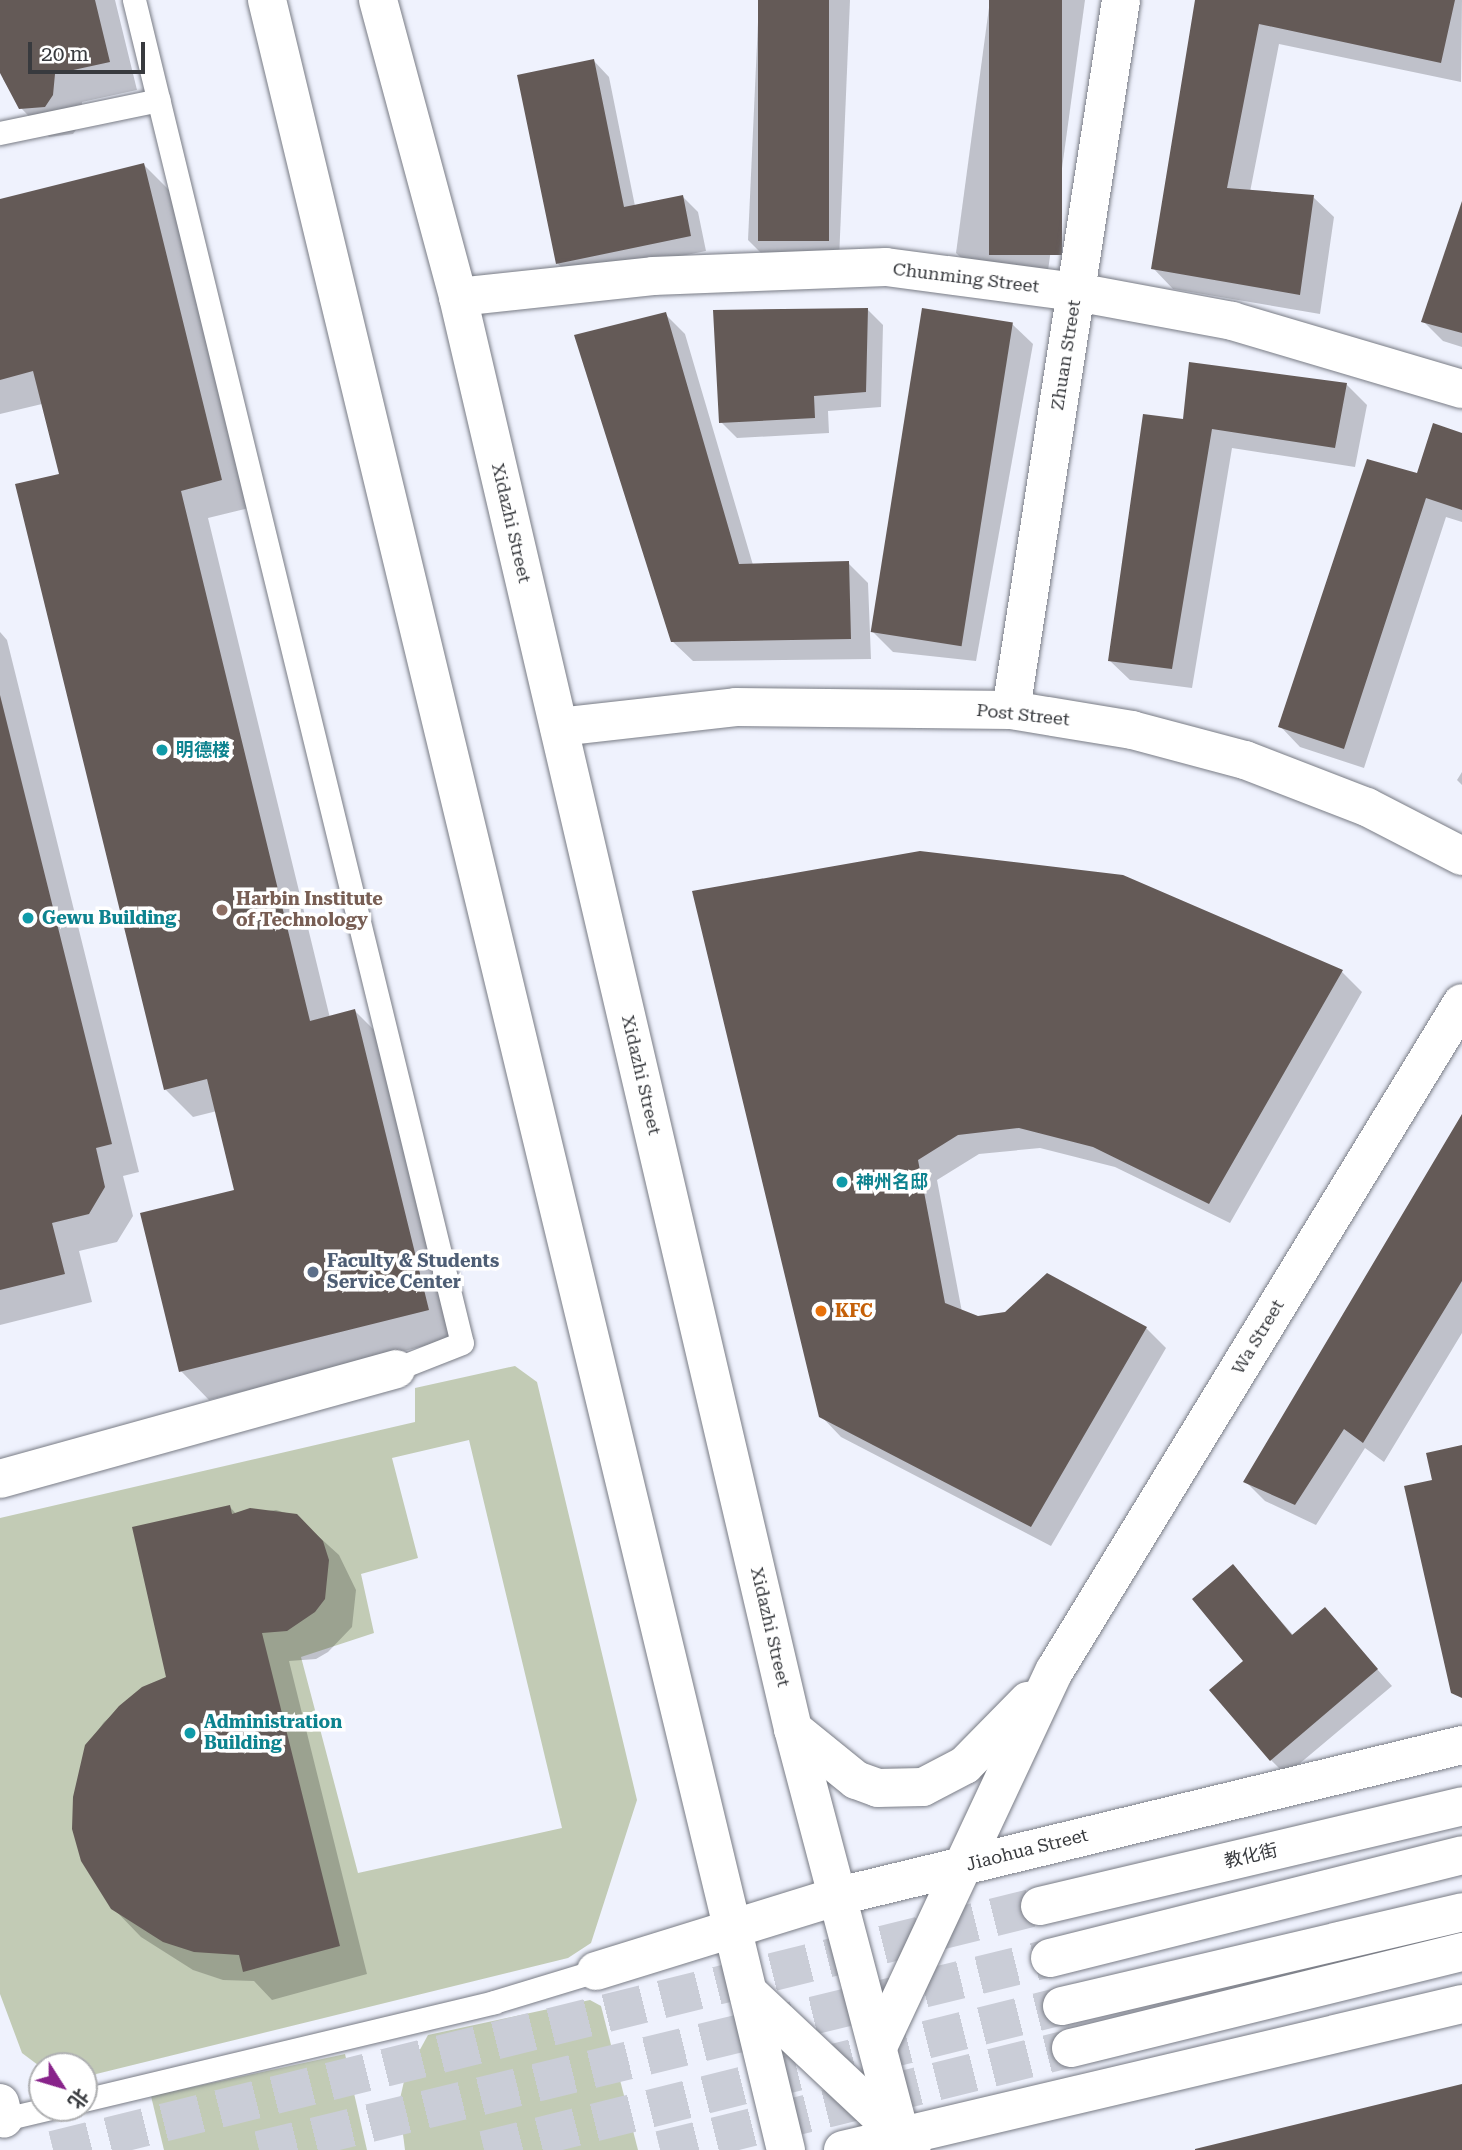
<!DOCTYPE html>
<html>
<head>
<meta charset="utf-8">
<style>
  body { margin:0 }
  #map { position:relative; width:1462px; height:2150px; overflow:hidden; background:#eff2fd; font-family:"Roboto Serif","Noto Sans SC",serif }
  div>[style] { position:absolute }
  .green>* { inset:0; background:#c2cbb5 }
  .shadow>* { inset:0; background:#0003 }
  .building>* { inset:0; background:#645a57; transform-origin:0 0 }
  .trunk-tunnel>* { height:38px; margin-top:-19px; transform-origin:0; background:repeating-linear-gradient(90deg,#cacdd7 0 38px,transparent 0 57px) }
  .roads { filter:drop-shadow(0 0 2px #797c85) drop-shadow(0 0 2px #797c85) }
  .service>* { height:23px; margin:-11.5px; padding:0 11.5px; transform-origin:11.5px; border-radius:11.5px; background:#fff }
  .minor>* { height:38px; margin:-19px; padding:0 19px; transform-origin:19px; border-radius:19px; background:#fff }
  .tertiary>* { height:38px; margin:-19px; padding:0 19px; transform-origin:19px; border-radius:19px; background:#fff }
  .primary>* { height:38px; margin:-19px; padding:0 19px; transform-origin:19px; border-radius:19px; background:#fff }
  .trunk>* { height:38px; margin:-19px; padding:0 19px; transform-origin:19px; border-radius:19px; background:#fff }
  .dots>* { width:19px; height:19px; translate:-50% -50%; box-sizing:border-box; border:4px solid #fff; border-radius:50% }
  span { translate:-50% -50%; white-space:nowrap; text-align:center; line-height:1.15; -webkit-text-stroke:7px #fff; paint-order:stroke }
  .street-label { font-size:18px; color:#383a3e }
  .culture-label { font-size:18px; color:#0d838f; font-weight:700 }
  .left { translate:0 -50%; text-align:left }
  .education-label { font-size:18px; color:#785e54; font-weight:700 }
  .service-label { font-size:18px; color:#4e5e75; font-weight:700 }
  .food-label { font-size:18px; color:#c56008; font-weight:700 }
  .north { position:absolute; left:28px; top:2052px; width:70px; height:70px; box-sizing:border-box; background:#fff; border:2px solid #afb0b2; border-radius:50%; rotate:127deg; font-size:19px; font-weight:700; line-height:28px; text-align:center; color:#383a3e }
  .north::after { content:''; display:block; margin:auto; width:24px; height:32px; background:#88238a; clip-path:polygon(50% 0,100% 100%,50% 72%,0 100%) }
  .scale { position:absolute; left:28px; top:42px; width:117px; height:32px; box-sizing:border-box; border:4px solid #383a3e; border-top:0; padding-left:9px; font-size:21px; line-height:24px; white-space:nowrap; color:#383a3e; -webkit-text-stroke:5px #fff; paint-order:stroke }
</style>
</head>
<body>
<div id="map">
  <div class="green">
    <div style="clip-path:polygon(evenodd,515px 1366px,537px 1382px,637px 1800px,591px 1943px,568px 1958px,84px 2077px,84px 2066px,42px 2068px,22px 2053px,0 1994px,0 1518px,415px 1422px,415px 1388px,515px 1366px,469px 1440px,562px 1828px,358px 1873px,301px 1657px,374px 1633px,361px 1574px,418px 1558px,392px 1458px,469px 1440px)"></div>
    <div style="clip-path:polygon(590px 2000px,601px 2006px,638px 2150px,405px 2150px,399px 2103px,405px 2077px,428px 2035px)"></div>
    <div style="clip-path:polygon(345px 2054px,367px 2150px,164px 2150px,151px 2096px)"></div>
  </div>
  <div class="shadow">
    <div style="clip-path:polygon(0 0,115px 0,137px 90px,82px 102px,81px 123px,73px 134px,49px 137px,21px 108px,3px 79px)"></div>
    <div style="clip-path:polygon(759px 0,850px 0,839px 260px,768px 260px,748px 240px)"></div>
    <div style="clip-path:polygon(990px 0,1085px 0,1047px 278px,977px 273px,956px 253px)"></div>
    <div style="clip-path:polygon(1197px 0,1462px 0,1461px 82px,1279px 44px,1250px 192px,1313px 197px,1334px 217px,1320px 314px,1173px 289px,1153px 268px)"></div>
    <div style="clip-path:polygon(594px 61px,609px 77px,635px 206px,682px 196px,698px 212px,706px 251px,573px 278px,557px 263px)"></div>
    <div style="clip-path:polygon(144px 165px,172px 193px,249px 508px,208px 518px,330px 1018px,355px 1011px,383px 1039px,456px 1338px,209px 1400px,181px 1371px,237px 1192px,217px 1111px,193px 1117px,165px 1089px,61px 475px,42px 404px,0 414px,0 201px)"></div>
    <div style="clip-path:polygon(1462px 205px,1462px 347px,1443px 341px,1423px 321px)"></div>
    <div style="clip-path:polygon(867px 309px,883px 325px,881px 407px,828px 411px,829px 433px,737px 438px,721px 422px)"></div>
    <div style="clip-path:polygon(665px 314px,685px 334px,753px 565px,848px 563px,868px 583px,871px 659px,693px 661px,672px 641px)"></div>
    <div style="clip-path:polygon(1012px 324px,1033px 344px,976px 661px,893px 652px,873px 632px)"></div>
    <div style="clip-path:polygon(1346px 384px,1367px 405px,1355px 467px,1232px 448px,1192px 688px,1130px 680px,1109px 660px,1184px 421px)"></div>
    <div style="clip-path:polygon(1462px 435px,1462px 522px,1446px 517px,1364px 768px,1300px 747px,1280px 726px,1419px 475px)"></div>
    <div style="clip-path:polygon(0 632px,7px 640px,139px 1172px,123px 1176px,133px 1216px,117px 1242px,79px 1251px,92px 1302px,0 1325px)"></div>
    <div style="clip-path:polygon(1462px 772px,1462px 785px,1457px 780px)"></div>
    <div style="clip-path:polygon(1123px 877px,1342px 972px,1362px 992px,1230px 1223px,1115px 1167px,1040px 1148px,979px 1154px,937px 1180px,962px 1312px,978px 1318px,1146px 1328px,1166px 1348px,1051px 1546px,841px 1437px,821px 1416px,694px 892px)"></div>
    <div style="clip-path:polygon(1462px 1118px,1462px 1333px,1384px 1462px,1365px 1448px,1316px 1525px,1265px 1501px,1245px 1481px)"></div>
    <div style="clip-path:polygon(230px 1507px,237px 1515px,276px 1510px,296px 1516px,339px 1555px,356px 1590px,352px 1627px,328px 1652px,316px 1659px,289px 1661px,367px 1974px,272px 2000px,254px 1981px,223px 1980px,193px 1970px,141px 1937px,113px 1908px,87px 1745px,104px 1722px,143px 1689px,168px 1678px)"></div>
    <div style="clip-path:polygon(1233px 1566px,1294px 1636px,1325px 1610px,1392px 1686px,1286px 1775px,1271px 1760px,1246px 1661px)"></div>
  </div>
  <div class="building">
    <div style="clip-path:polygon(0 0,95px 0,110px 62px,55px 74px,53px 95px,45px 107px,19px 109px,0 73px)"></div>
    <div style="left:758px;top:0;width:71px;height:241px"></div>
    <div style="left:989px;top:0;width:73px;height:255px"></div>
    <div style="clip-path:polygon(1195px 0,1455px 0,1441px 63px,1259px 24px,1227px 188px,1314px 195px,1300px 295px,1151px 269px)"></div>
    <div style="clip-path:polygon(594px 59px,624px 207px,683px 195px,691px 236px,556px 264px,517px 75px)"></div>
    <div style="clip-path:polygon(144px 163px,222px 480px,181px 491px,310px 1021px,355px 1009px,429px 1310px,179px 1372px,140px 1213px,234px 1190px,207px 1079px,164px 1090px,15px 484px,59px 474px,33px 371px,0 380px,0 199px)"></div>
    <div style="clip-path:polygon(1462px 201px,1462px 333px,1421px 322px)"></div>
    <div style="clip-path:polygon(868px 308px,866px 392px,814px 396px,815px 418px,719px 423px,713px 310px)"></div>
    <div style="left:922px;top:308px;width:92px;height:328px;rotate:9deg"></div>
    <div style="clip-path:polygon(666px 312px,739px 564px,849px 561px,851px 639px,671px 642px,574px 335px)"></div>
    <div style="clip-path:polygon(1189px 362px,1347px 383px,1335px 448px,1212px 429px,1172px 669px,1108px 661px,1143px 414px,1183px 419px)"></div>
    <div style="clip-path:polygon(1433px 423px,1462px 433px,1462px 510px,1426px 498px,1344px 749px,1278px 727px,1367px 459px,1417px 473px)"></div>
    <div style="clip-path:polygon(0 695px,112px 1144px,96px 1148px,105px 1187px,89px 1214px,52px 1223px,65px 1274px,0 1290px)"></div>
    <div style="clip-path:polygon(920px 851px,1123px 875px,1343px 970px,1209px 1204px,1093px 1147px,1019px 1128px,958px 1135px,918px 1160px,945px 1303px,978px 1316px,1005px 1312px,1047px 1273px,1147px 1327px,1031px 1527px,819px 1417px,692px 891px)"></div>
    <div style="clip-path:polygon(1462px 1114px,1462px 1281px,1363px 1443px,1344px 1429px,1295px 1505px,1243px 1482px)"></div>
    <div style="clip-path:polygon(1462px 1445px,1462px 1698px,1451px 1693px,1404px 1486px,1432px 1480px,1426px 1453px)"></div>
    <div style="clip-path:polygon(230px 1505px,232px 1514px,250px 1508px,297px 1514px,323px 1541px,329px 1560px,325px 1599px,315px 1612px,287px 1631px,262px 1633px,340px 1946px,243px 1972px,239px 1955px,194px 1952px,163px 1942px,111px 1909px,81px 1861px,72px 1829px,73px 1797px,85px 1745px,119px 1706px,142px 1687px,166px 1677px,132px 1527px)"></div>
    <div style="clip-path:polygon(1233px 1564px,1292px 1635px,1325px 1607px,1378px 1669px,1270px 1761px,1209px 1690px,1243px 1661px,1192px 1599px)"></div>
    <div style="clip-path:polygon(1462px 2084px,1462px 2150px,1195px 2150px,1195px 2149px)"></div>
  </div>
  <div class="trunk-tunnel">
    <div style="left:53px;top:2150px;width:1017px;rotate:-13.89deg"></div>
    <div style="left:259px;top:2150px;width:814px;rotate:-13.64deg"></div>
    <div style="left:484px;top:2150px;width:596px;rotate:-13.99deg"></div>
    <div style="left:660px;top:2150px;width:423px;rotate:-13.9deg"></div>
  </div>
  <div class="roads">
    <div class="service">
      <div style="left:134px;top:0;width:1382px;rotate:76.28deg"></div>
      <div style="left:462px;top:1343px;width:71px;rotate:158.5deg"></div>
      <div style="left:0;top:133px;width:162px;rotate:-11.7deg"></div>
      <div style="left:84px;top:2100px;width:422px;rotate:-13.4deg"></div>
      <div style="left:494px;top:2002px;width:107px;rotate:-16.9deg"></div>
      <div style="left:0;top:2120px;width:52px;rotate:-13.2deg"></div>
    </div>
    <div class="minor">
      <div style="left:0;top:1479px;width:411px;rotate:-15.5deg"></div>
      <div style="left:0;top:2103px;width:16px;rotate:76deg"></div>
    </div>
    <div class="tertiary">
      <div style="left:458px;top:297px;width:196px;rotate:-6.1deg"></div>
      <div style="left:653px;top:276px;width:233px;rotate:-2.2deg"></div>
      <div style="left:886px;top:267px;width:192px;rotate:7.5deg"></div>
      <div style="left:1076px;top:292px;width:159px;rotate:10.5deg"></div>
      <div style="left:1232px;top:321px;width:240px;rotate:16.5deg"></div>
      <div style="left:1011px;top:710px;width:718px;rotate:-81.19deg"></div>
      <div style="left:559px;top:727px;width:178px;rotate:-6.4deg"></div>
      <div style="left:736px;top:707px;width:275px;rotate:0.6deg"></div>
      <div style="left:1011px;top:710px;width:123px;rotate:9.4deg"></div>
      <div style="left:1132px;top:730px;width:117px;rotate:14.9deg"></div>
      <div style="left:1245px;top:760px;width:131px;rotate:21.1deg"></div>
      <div style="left:1367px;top:807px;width:107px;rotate:27.3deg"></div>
      <div style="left:1055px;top:1670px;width:781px;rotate:-58.61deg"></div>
      <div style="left:750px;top:1994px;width:222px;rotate:43.2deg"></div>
    </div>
    <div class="primary">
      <div style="left:267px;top:0;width:2212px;rotate:76.43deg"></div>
      <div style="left:378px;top:0;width:308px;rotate:74.9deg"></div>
      <div style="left:458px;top:297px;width:1471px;rotate:76.83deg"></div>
      <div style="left:793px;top:1729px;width:435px;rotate:75.2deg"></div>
      <div style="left:793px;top:1729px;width:81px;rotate:39deg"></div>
      <div style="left:856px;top:1780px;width:23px;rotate:20deg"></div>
      <div style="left:878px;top:1788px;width:45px;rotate:-1.3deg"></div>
      <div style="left:923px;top:1787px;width:47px;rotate:-27.6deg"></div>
      <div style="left:965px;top:1765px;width:90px;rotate:-45.5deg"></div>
      <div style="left:878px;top:2047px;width:416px;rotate:-64.9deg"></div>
    </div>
    <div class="trunk">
      <div style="left:1040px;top:1906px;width:434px;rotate:-13.3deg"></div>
      <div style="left:1050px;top:1958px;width:425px;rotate:-14deg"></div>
      <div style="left:596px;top:1971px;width:254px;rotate:-17.2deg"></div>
      <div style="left:839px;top:1896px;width:641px;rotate:-13.62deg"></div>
      <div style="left:1062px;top:2006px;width:411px;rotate:-13.2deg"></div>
      <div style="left:1071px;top:2048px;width:403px;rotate:-13.8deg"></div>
      <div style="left:843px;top:2150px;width:636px;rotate:-13.27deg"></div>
    </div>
  </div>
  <div class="dots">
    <div style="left:162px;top:750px;background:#0f9aa8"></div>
    <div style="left:222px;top:910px;background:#8d6e63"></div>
    <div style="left:28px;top:918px;background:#0f9aa8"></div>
    <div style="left:842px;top:1182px;background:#0f9aa8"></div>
    <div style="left:313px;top:1272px;background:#5c6f8a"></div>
    <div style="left:821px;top:1311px;background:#e8710a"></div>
    <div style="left:190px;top:1733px;background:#0f9aa8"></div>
  </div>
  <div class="street-label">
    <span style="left:966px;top:278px;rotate:7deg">Chunming Street</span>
    <span style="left:1066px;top:355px;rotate:-81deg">Zhuan Street</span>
    <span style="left:511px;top:523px;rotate:77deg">Xidazhi Street</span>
    <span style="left:1023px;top:715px;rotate:6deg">Post Street</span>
    <span style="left:641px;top:1075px;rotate:77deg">Xidazhi Street</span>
    <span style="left:1258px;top:1337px;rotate:-59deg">Wa Street</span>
    <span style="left:770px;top:1627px;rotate:77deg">Xidazhi Street</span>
    <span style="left:1027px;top:1850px;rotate:-14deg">Jiaohua Street</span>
    <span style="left:1251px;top:1856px;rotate:-13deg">教化街</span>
  </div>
  <div class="culture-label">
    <span class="left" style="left:176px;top:750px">明德楼</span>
    <span class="left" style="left:42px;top:918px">Gewu Building</span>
    <span class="left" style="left:856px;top:1182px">神州名邸</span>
    <span class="left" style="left:204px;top:1733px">Administration<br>Building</span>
  </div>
  <div class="education-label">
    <span class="left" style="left:236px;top:910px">Harbin Institute<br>of Technology</span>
  </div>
  <div class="service-label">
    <span class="left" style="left:327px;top:1272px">Faculty &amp; Students<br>Service Center</span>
  </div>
  <div class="food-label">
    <span class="left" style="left:835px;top:1311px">KFC</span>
  </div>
  <div class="north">北</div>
  <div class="scale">20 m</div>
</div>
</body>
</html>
